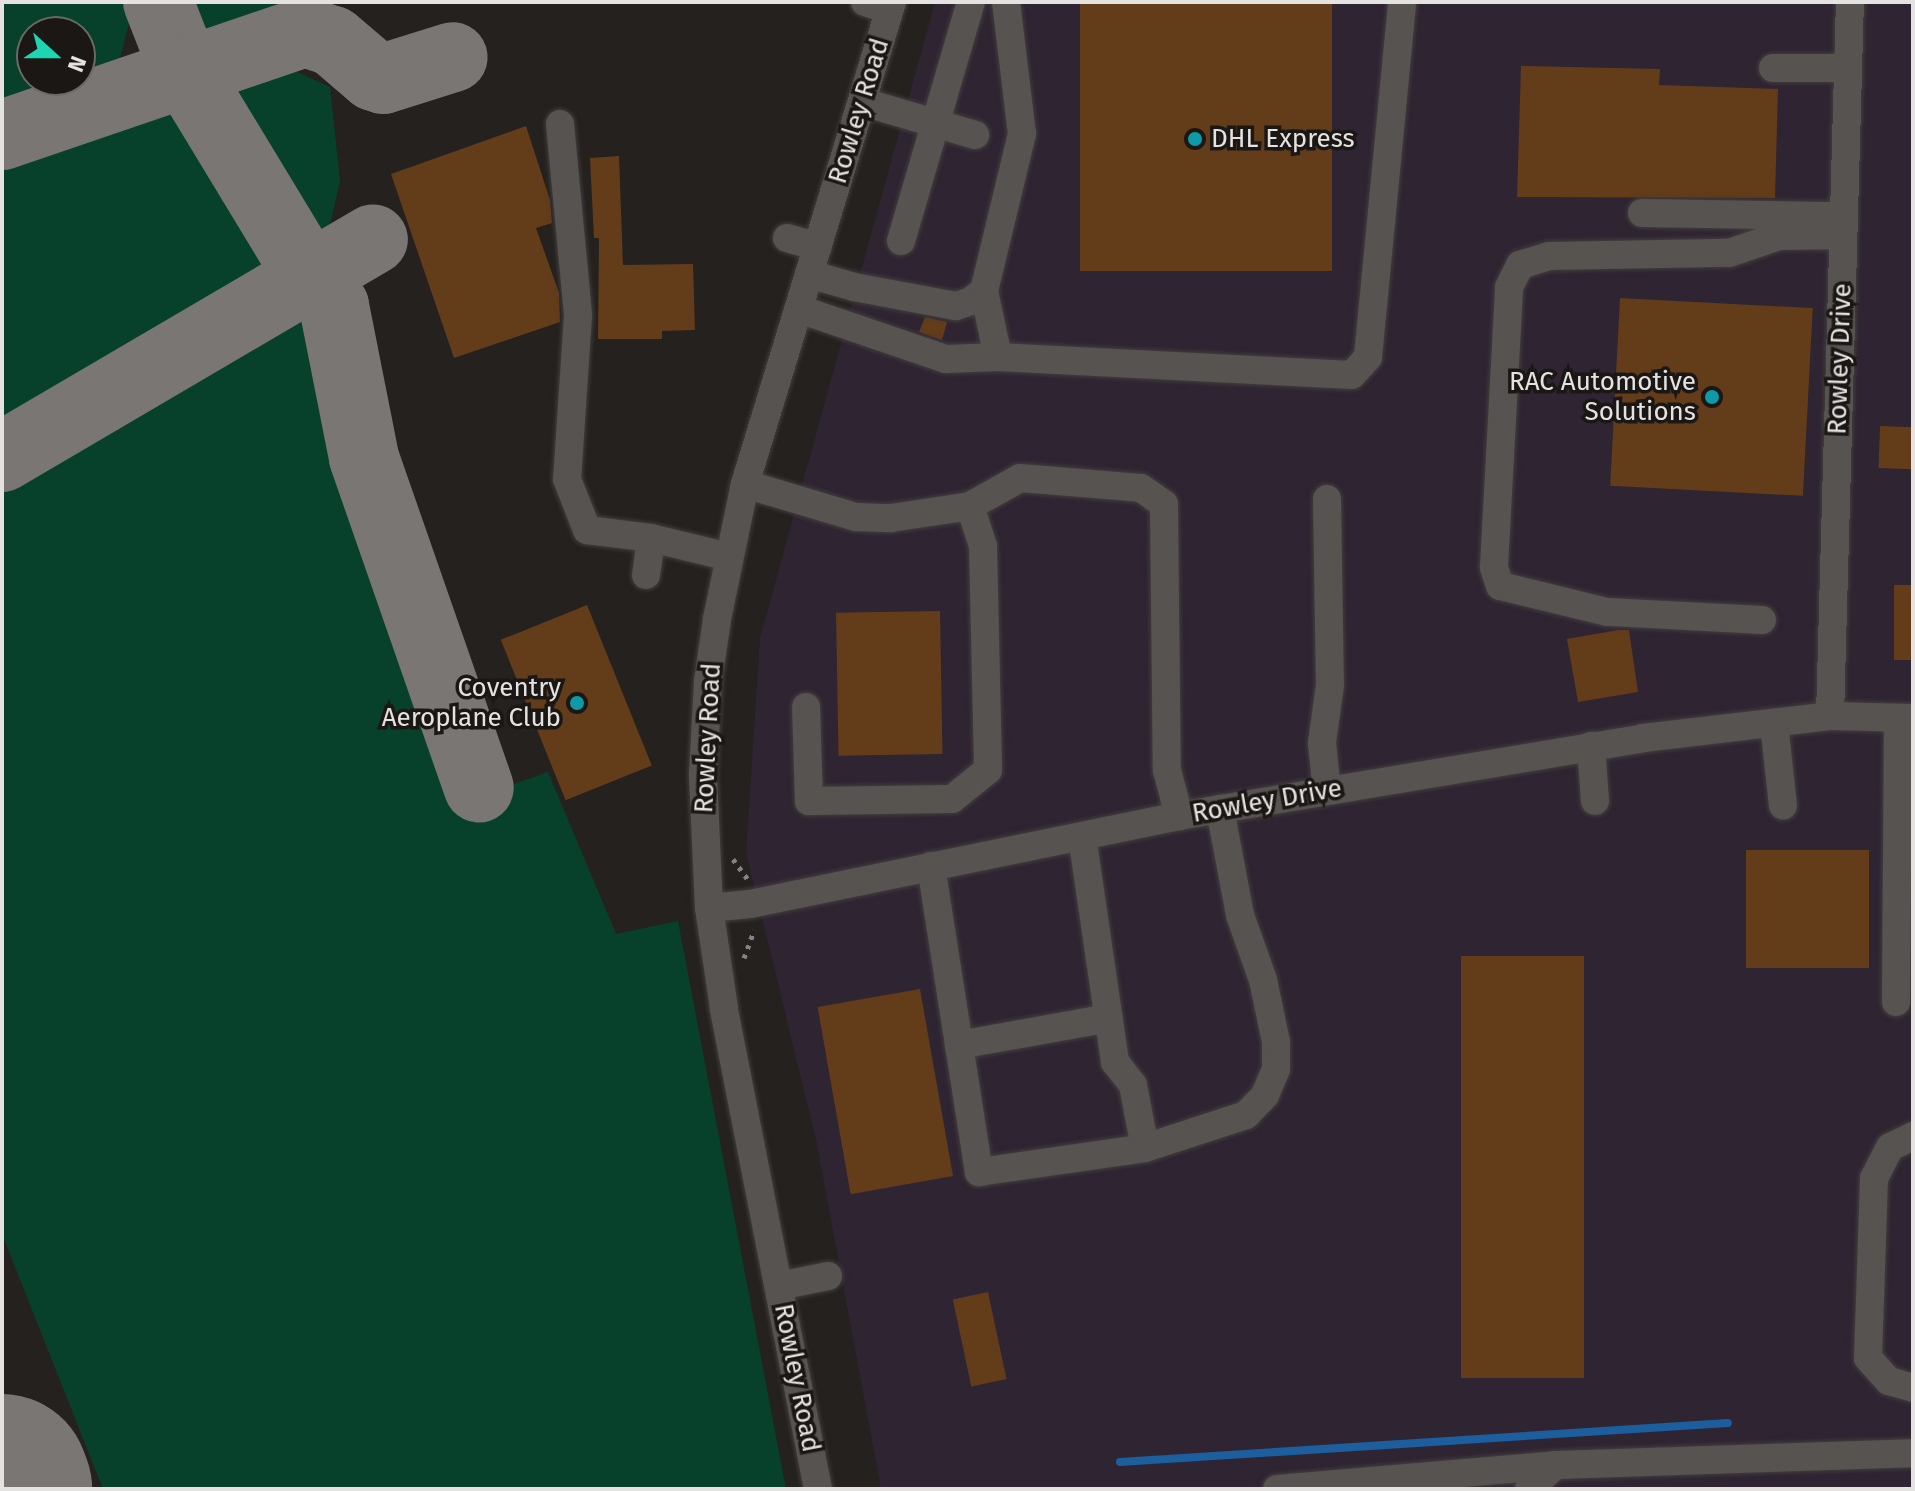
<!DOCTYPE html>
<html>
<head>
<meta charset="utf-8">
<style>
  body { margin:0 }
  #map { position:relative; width:1915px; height:1491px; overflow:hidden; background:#24211f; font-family:"Fira Sans",sans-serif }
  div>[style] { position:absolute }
  .industrial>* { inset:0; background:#2f2432 }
  .green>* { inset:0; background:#07412c }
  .stream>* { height:8px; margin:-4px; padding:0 4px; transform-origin:4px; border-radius:4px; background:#1c5e9e }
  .taxiway>* { height:70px; margin:-35px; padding:0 35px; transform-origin:35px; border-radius:35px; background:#797674 }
  .runway>* { height:174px; margin:-87px; padding:0 87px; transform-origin:87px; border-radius:87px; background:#797674 }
  .building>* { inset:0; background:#633c1a; transform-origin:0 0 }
  .path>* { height:5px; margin-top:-2.5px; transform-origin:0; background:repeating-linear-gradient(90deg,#858280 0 4px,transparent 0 10px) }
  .roads { filter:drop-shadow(0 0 2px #413e3c) drop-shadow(0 0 2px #413e3c) }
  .minor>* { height:28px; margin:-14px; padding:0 14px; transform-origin:14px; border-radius:14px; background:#575351 }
  .dots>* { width:22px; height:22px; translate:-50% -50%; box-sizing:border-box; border:4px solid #1a1715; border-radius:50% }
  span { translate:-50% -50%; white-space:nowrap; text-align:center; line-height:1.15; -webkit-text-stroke:7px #1a1715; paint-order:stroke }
  .street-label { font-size:26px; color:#e5e3e1 }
  .poi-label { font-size:26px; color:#e5e3e1 }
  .left { translate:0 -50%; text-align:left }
  .right { translate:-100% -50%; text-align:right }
  .frame { position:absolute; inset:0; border:4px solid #e5e3e1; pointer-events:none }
  .north { position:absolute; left:16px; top:16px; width:80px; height:80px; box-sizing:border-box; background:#1a1715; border:2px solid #6b6967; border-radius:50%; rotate:111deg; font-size:22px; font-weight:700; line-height:32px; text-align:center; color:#e5e3e1 }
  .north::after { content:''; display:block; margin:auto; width:28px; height:36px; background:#1dd5b1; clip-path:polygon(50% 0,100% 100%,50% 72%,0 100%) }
</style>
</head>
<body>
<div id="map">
  <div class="industrial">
    <div style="clip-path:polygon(935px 2px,1913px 2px,1913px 1489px,881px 1489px,816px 1139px,746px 853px,760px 638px)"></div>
  </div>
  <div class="green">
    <div style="clip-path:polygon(2px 2px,124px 2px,130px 19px,120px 58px,80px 73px,80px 32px,32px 32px,32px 80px,62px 80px,2px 102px)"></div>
    <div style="clip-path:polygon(176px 2px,279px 2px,244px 29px,203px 32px,184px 23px)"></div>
    <div style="clip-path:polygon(284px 66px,330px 87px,340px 181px,326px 242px,2px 434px,2px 162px)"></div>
    <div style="clip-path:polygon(283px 305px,302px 319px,463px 802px,548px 772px,616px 934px,678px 921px,786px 1489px,103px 1489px,2px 1234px,2px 474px)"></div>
  </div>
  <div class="stream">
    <div style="left:1120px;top:1462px;width:609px;rotate:-3.67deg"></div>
  </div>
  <div class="taxiway">
    <div style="left:158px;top:2px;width:74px;rotate:68.6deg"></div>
    <div style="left:185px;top:71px;width:240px;rotate:58.8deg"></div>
    <div style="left:309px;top:276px;width:39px;rotate:50deg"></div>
    <div style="left:334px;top:306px;width:155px;rotate:78.8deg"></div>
    <div style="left:364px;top:458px;width:349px;rotate:70.8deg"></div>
    <div style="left:2px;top:135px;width:320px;rotate:-18.8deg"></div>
    <div style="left:305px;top:32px;width:29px;rotate:18deg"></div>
    <div style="left:333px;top:41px;width:54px;rotate:40.5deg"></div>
    <div style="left:374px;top:76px;width:9px;rotate:18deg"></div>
    <div style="left:383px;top:79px;width:73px;rotate:-17.4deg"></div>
    <div style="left:2px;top:457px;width:430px;rotate:-30.4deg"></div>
  </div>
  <div class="runway">
    <div style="left:2px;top:1481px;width:9px;rotate:69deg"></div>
  </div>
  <div class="building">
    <div style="left:1080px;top:2px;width:252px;height:269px"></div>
    <div style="clip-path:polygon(1521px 66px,1660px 69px,1659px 85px,1778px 89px,1775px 198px,1517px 197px)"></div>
    <div style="clip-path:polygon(526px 126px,550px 200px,552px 223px,536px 228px,559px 293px,560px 322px,454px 358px,391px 174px)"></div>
    <div style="clip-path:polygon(619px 156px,623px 265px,693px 264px,695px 330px,662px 331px,662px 339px,598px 339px,599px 238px,594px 238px,590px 158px)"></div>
    <div style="left:1620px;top:298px;width:193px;height:188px;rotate:3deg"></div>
    <div style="clip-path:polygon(925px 317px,947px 322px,942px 340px,919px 332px)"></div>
    <div style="left:1880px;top:426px;width:33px;height:42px;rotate:2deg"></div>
    <div style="left:1894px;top:585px;width:19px;height:75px"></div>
    <div style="left:587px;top:605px;width:173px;height:93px;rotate:68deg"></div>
    <div style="left:940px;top:611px;width:143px;height:104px;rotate:89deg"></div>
    <div style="clip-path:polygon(1618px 630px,1629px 630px,1638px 692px,1578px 702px,1567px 639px)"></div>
    <div style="left:1746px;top:850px;width:123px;height:118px"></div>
    <div style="left:1461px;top:956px;width:123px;height:422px"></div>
    <div style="left:920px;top:989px;width:190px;height:104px;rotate:80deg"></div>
    <div style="left:988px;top:1292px;width:89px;height:36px;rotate:78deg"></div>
  </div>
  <div class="path">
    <div style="left:733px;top:859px;width:26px;rotate:54deg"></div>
    <div style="left:744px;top:958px;width:30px;rotate:-70deg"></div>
  </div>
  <div class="roads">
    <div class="minor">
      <div style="left:865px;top:2px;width:25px;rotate:18deg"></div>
      <div style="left:1773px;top:68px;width:75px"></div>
      <div style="left:863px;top:102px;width:117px;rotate:16.4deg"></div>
      <div style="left:560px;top:124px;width:192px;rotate:84.6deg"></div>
      <div style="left:578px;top:315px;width:164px;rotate:93.8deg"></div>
      <div style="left:567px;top:479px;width:55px;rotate:68.6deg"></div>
      <div style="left:587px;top:530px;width:64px;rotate:7.1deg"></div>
      <div style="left:1642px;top:213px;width:202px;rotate:0.9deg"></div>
      <div style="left:787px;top:238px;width:32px;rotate:16deg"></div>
      <div style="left:901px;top:241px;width:249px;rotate:-73.7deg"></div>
      <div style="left:809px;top:274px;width:47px;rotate:16.1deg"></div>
      <div style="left:854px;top:287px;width:104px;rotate:10.6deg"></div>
      <div style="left:956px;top:306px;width:16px;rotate:-18deg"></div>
      <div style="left:971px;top:301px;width:16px;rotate:-38deg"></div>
      <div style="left:799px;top:309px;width:155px;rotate:18.8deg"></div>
      <div style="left:946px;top:359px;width:52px;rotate:-2.2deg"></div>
      <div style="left:998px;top:357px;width:354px;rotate:2.9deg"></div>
      <div style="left:1352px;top:375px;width:24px;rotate:-48deg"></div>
      <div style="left:1368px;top:357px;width:357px;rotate:-84.5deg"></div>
      <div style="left:998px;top:357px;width:67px;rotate:-102deg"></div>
      <div style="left:984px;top:291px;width:162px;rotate:-76.4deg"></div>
      <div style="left:1022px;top:134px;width:133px;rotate:-96.9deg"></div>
      <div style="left:745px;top:484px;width:116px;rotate:16.6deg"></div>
      <div style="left:856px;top:517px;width:35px;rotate:2deg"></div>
      <div style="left:891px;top:518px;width:80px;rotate:-8.6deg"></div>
      <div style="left:970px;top:506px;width:42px;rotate:72deg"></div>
      <div style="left:983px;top:546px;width:224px;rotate:88.7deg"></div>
      <div style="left:988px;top:770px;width:46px;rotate:141.1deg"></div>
      <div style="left:952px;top:799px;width:143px;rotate:179.2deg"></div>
      <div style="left:809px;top:801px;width:94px;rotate:-91.8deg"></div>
      <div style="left:1327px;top:499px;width:186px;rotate:89.1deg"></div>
      <div style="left:1330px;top:685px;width:59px;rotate:97.9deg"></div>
      <div style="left:1322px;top:743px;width:48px;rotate:84.1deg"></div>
      <div style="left:970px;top:506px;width:57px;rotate:-29.2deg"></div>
      <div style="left:1020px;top:478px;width:121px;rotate:4.7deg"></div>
      <div style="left:1141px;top:488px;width:28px;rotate:35deg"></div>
      <div style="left:1164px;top:504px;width:266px;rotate:89.4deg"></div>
      <div style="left:1167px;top:770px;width:48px;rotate:75.4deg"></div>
      <div style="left:646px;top:575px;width:37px;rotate:-82deg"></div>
      <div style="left:651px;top:538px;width:80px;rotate:13.7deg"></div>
      <div style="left:1762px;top:620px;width:155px;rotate:-177deg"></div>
      <div style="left:1607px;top:612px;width:110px;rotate:-166.3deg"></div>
      <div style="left:1500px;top:586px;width:20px;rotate:-108deg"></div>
      <div style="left:1494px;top:567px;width:280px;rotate:-86.9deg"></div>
      <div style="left:1509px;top:287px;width:25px;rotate:-63deg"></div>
      <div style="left:1520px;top:265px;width:30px;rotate:-17deg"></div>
      <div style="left:1549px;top:256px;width:180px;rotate:-1deg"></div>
      <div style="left:1729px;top:253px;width:53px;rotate:-18.8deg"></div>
      <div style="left:1779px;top:236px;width:64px;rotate:-0.9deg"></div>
      <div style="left:1830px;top:716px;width:714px;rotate:-88.4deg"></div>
      <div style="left:1774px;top:723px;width:83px;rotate:83.8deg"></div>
      <div style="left:1591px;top:746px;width:55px;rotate:85.8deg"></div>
      <div style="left:931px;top:866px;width:310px;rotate:81.1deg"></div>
      <div style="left:979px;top:1172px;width:168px;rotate:-8.2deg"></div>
      <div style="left:1145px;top:1148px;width:64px;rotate:-100.8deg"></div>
      <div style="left:1133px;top:1085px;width:29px;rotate:-128deg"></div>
      <div style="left:1115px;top:1062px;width:228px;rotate:-98.3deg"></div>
      <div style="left:709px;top:908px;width:41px;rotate:-5.6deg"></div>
      <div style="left:750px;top:904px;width:438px;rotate:-11.6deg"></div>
      <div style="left:1179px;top:816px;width:471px;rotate:-9.5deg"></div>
      <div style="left:1643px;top:738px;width:188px;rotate:-6.7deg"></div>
      <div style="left:1830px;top:716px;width:83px;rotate:1.4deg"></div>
      <div style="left:1896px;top:1002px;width:284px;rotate:-89.6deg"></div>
      <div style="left:959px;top:1045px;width:152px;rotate:-10.2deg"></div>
      <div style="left:1913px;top:1136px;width:25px;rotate:154deg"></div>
      <div style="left:1890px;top:1147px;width:35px;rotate:117deg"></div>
      <div style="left:1874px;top:1178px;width:180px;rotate:91.9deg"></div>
      <div style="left:1868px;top:1358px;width:31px;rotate:48deg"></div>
      <div style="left:1889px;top:1381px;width:25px;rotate:16deg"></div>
      <div style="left:1145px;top:1148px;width:106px;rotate:-18.1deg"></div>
      <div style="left:1246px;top:1115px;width:28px;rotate:-46deg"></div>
      <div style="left:1265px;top:1095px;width:28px;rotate:-67deg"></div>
      <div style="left:1276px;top:1069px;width:27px;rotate:-90deg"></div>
      <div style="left:1276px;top:1042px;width:63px;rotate:-101.8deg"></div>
      <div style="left:1263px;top:980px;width:69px;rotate:-109.5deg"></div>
      <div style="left:1240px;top:915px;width:108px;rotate:-100.7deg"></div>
      <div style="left:779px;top:1286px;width:50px;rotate:-11.5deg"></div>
      <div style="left:818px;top:1489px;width:490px;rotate:-101.1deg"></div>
      <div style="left:724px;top:1008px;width:101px;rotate:-98.5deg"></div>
      <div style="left:709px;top:908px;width:134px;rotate:-92.6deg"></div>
      <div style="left:703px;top:774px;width:93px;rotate:-86.9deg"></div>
      <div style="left:708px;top:681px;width:63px;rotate:-81.7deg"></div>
      <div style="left:717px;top:619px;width:138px;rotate:-78.3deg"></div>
      <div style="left:745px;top:484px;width:504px;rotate:-73.04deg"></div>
      <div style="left:1277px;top:1489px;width:280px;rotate:-4.9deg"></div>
      <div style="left:1529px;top:1489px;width:36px;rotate:-42deg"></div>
      <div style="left:1556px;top:1465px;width:357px;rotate:-1.9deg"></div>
    </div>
  </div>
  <div class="dots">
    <div style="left:1195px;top:139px;background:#0f9aa8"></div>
    <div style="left:1712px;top:397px;background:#0f9aa8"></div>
    <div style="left:577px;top:703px;background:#0f9aa8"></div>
  </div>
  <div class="street-label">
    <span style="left:859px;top:111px;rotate:-73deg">Rowley Road</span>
    <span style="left:1840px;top:359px;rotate:-88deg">Rowley Drive</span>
    <span style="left:708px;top:738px;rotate:-87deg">Rowley Road</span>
    <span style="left:1267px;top:801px;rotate:-10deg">Rowley Drive</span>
    <span style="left:797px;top:1378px;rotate:79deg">Rowley Road</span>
  </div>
  <div class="poi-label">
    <span class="left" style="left:1211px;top:139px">DHL Express</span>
    <span class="right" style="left:1696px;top:397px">RAC Automotive<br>Solutions</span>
    <span class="right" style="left:561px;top:703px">Coventry<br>Aeroplane Club</span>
  </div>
  <div class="frame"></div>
  <div class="north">N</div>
</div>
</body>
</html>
